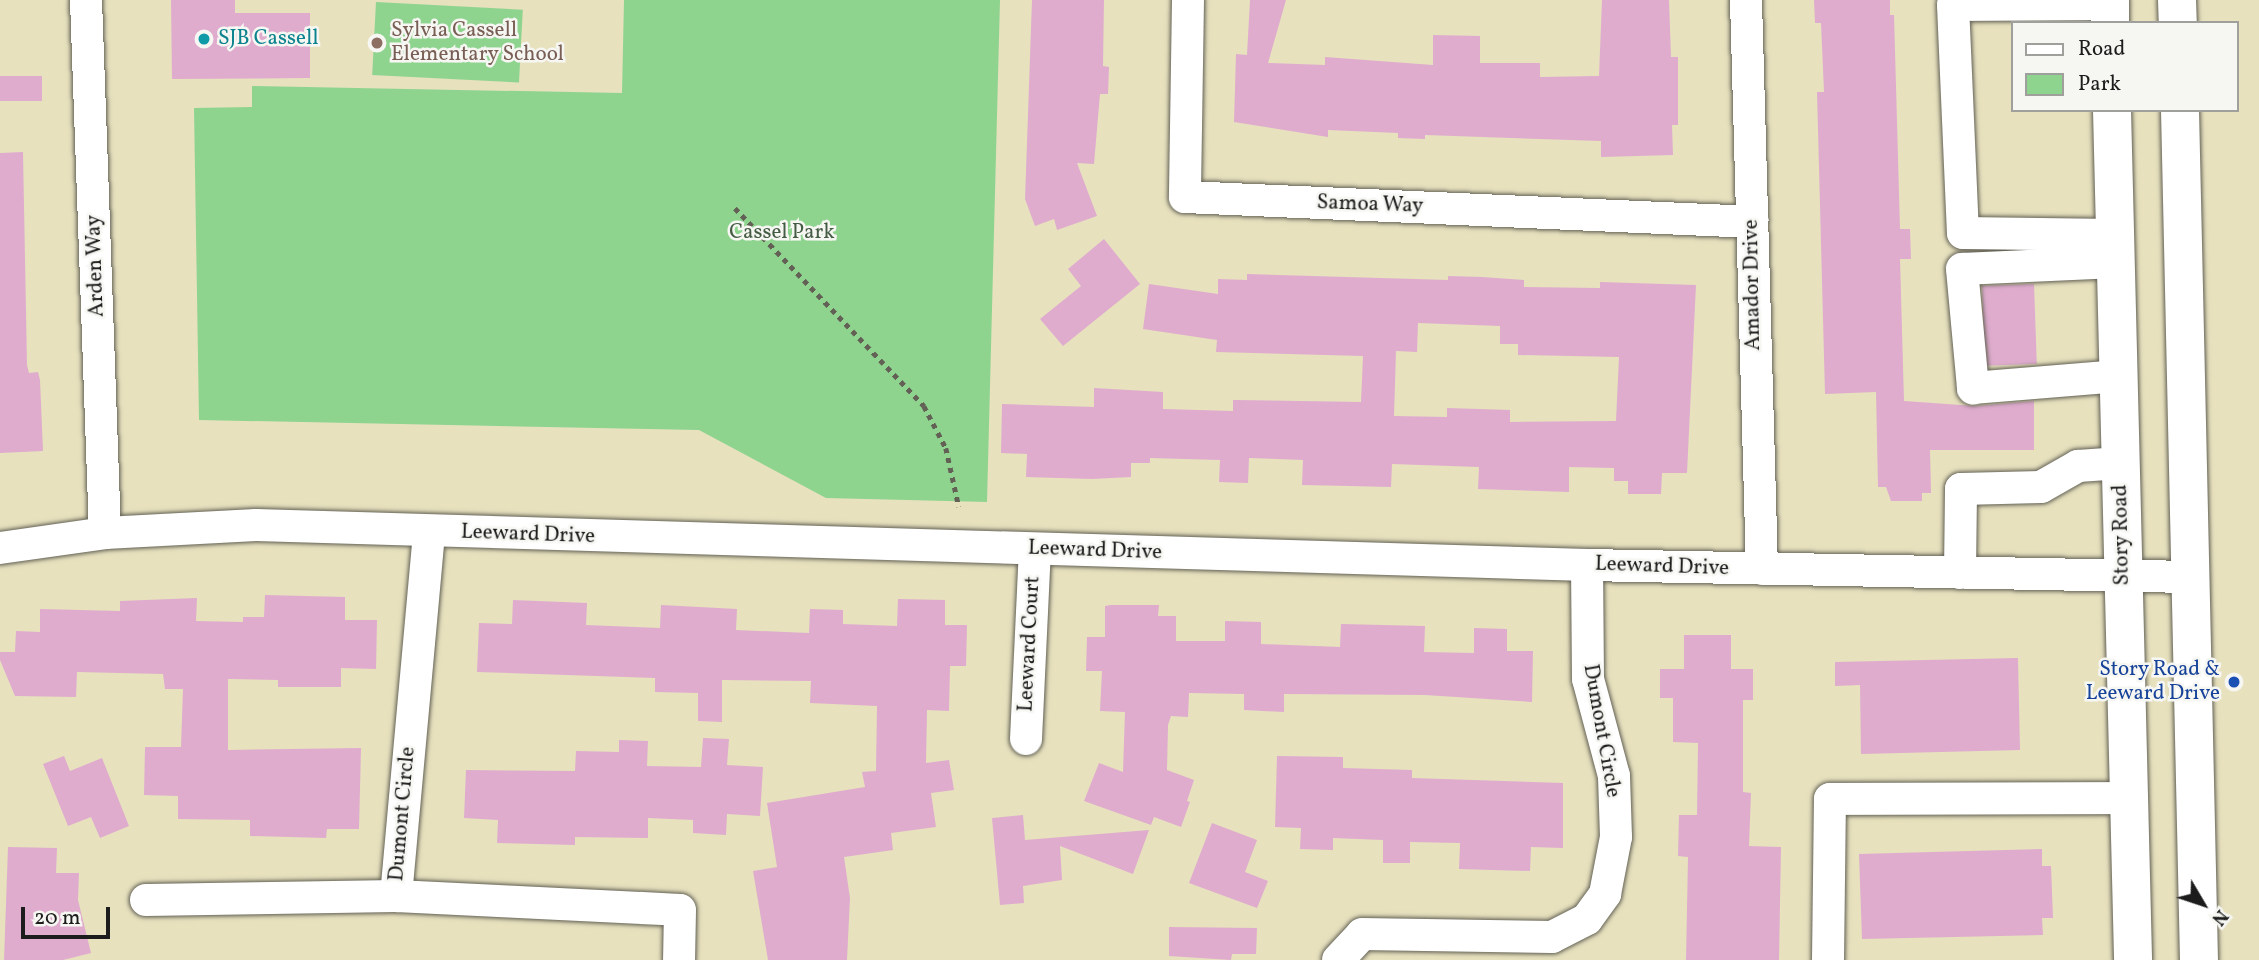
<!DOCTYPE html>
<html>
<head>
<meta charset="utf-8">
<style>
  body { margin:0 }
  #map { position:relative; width:2259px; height:960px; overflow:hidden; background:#e7e1be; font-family:Vollkorn,serif }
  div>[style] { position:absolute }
  .green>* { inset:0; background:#8ed48f; transform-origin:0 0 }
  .building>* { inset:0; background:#dfacce; transform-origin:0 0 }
  .path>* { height:4.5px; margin-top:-2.25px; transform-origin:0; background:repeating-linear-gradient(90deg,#636155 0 5px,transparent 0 10px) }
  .roads { filter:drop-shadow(0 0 2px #636155) drop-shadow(0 0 2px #636155) }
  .minor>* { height:32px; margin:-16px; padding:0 16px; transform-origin:16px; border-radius:16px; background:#fff }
  .major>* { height:38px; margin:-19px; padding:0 19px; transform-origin:19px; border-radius:19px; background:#fff }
  .dots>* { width:19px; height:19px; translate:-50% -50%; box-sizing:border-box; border:4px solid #f6f6f2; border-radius:50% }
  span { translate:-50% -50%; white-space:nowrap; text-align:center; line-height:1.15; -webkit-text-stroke:5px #f6f6f2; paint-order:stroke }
  .education-label { font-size:21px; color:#785e54 }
  .left { translate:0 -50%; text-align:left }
  .culture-label { font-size:21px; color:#0d838f }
  .street-label { font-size:21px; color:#1c1c1c }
  .park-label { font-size:21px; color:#445c44 }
  .transit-label { font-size:21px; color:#164399 }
  .right { translate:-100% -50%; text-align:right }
  .legend { position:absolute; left:2011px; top:21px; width:228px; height:91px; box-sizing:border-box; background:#f6f6f2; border:2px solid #9f9f9c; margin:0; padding:9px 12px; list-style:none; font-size:21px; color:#1c1c1c }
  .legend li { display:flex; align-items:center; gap:14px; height:35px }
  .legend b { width:35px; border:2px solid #9f9f9c }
  .north { position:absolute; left:2168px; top:869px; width:70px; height:70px; -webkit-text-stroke:5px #f6f6f2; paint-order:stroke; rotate:129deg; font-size:19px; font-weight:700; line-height:28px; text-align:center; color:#1c1c1c }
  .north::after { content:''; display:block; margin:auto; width:24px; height:32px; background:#1c1c1c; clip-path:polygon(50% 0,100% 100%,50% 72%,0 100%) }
  .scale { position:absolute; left:21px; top:907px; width:89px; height:32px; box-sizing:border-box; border:4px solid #1c1c1c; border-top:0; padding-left:9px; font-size:21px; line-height:24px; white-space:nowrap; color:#1c1c1c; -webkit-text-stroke:5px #f6f6f2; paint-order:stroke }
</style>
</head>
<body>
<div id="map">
  <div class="green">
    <div style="clip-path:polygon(624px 0,1000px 0,987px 502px,826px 498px,699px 430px,199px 420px,194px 108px,252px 107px,252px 86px,622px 93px)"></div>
    <div style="left:376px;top:2px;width:147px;height:73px;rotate:3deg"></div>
  </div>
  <div class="building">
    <div style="clip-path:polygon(171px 0,235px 0,235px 13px,310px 13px,310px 78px,172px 79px)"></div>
    <div style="clip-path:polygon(1032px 0,1104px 0,1103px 66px,1109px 67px,1108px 94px,1100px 94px,1094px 164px,1077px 163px,1097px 216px,1057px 230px,1054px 219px,1035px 226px,1025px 199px)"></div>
    <div style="clip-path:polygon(1250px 0,1286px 0,1268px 63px,1325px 65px,1325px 57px,1433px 65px,1433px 35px,1480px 36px,1480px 63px,1540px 63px,1540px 77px,1599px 76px,1602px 0,1669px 0,1671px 57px,1678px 57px,1678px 125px,1672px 125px,1673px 155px,1601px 157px,1601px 141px,1425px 135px,1425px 139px,1398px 138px,1398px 133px,1328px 130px,1328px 137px,1234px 122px,1236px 54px,1247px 55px)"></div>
    <div style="clip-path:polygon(1814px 0,1890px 0,1890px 15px,1894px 15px,1900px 229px,1910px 229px,1911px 259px,1900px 259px,1904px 401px,1975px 406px,2034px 401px,2034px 450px,1930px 450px,1931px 493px,1922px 493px,1922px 501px,1891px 501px,1886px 487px,1878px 487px,1876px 392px,1825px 394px,1817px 92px,1824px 92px,1821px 23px,1815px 23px)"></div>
    <div style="left:42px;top:76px;width:25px;height:42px;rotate:90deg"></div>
    <div style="clip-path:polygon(23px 152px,27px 365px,29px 373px,38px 372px,40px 380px,43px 451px,0 453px,0 153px)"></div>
    <div style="clip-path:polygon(1104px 239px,1140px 284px,1063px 346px,1040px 319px,1081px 286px,1068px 269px)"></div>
    <div style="clip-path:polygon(evenodd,1247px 274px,1448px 280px,1448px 276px,1482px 277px,1524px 280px,1524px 287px,1600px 288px,1600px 282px,1696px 285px,1687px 473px,1662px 473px,1661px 494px,1628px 494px,1628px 481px,1614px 481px,1614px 468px,1569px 467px,1569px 492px,1478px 489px,1479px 467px,1392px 464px,1391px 487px,1350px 486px,1302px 485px,1303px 460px,1249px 458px,1248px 483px,1219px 482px,1220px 460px,1150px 458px,1150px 463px,1131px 463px,1131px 477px,1092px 479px,1026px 477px,1027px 454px,1001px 453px,1002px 404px,1094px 407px,1094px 388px,1163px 392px,1163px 409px,1233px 411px,1233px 400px,1361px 402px,1363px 356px,1216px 352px,1217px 340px,1143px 329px,1149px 284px,1218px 294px,1218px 279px,1247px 280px,1247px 274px,1418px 323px,1500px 326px,1500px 344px,1518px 344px,1518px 355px,1619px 357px,1616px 421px,1510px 422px,1510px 410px,1447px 408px,1447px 417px,1394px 416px,1396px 351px,1417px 352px,1418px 323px)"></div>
    <div style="left:2034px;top:284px;width:80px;height:52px;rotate:88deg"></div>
    <div style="clip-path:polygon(265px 595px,345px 597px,345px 620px,377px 620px,376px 669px,341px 668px,341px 687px,278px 687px,278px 680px,228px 679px,228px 750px,361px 748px,359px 829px,327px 829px,326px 838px,250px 836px,250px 820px,178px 819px,178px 796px,144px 795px,145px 747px,181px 747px,183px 689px,165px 689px,163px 674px,77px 672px,76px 697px,15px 696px,0 660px,0 652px,15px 652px,16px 631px,40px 632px,40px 609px,120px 611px,120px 601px,197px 598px,196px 621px,243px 622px,243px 617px,264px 617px)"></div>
    <div style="clip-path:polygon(898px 599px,945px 600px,945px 625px,967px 625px,966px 666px,950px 666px,949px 711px,927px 710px,926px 763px,949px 760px,954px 790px,931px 793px,936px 827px,891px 833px,893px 850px,844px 857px,850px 898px,847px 960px,768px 960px,753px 871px,777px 867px,767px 803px,865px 787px,862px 772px,876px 771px,877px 706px,810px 703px,811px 681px,722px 680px,722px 722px,698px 721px,698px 693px,655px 692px,655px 678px,477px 672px,479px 623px,512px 624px,513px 600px,587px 603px,586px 625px,660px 628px,661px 605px,737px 609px,736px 630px,809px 633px,810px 609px,843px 610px,843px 624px,897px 626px)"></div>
    <div style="clip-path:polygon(1111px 605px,1159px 605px,1158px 616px,1176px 616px,1176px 641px,1225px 641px,1225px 621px,1261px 622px,1261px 644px,1340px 647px,1341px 624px,1425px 626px,1424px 652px,1474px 653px,1474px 628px,1507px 629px,1507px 651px,1533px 651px,1532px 702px,1425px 695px,1284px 694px,1284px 712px,1244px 710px,1244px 694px,1189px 693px,1188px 717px,1171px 716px,1168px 725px,1167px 770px,1194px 780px,1187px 801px,1190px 802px,1181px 827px,1154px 817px,1151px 825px,1084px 801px,1099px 763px,1123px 772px,1125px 712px,1100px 711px,1102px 671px,1086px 671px,1087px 637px,1105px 637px,1105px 606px)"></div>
    <div style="clip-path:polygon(1684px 635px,1731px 635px,1731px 669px,1753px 669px,1753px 700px,1743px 700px,1743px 792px,1751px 793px,1749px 846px,1781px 847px,1779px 960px,1686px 960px,1688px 857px,1678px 856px,1679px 815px,1697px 815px,1698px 743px,1673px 742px,1673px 698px,1660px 698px,1660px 669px,1684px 669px)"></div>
    <div style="clip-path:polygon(2018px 658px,2020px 750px,1861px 754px,1860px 685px,1835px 686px,1835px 662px)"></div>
    <div style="clip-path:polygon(703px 738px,729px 739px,727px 765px,763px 767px,760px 816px,727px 814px,726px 835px,693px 833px,693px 820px,648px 818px,648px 838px,575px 837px,575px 845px,497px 843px,498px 820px,464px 818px,466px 770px,575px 771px,576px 751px,619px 752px,619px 740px,648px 741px,647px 766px,701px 767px)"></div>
    <div style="clip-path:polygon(64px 756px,70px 771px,102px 758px,129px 826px,100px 838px,91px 817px,68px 826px,43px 764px)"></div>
    <div style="clip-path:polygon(1277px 756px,1343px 757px,1343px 768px,1412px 770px,1412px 778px,1563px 783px,1563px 848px,1531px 847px,1530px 871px,1459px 869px,1460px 843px,1410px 842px,1410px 863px,1383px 863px,1383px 840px,1333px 838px,1333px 850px,1300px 849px,1301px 828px,1275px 827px)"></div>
    <div style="clip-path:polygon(1023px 815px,1025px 840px,1149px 830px,1133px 874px,1060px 846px,1062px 880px,1023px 886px,1024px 903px,1000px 905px,992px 818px)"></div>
    <div style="clip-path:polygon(1212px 823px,1257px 840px,1245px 872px,1268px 881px,1257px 908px,1189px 883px)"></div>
    <div style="clip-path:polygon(8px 847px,57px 848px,56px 873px,79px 873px,78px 900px,91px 953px,63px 960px,4px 960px)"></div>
    <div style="clip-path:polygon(2042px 849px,2042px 866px,2051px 866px,2053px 918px,2042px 918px,2043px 935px,1862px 939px,1859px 854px)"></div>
    <div style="clip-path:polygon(1169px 927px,1257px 928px,1256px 954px,1232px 954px,1231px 960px,1169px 956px)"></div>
  </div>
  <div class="path">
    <div style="left:735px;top:208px;width:274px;rotate:46.3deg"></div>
    <div style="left:924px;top:406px;width:47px;rotate:62.4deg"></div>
    <div style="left:946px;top:448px;width:60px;rotate:77.6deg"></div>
  </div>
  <div class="roads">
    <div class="minor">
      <div style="left:86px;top:0;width:533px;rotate:87.96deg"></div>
      <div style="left:1188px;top:0;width:197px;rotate:90.9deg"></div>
      <div style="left:1185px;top:197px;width:568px;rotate:2.52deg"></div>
      <div style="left:1746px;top:0;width:569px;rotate:88.39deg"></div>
      <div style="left:2110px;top:4px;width:157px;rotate:179.6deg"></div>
      <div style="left:1953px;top:5px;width:228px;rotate:87.5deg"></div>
      <div style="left:1963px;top:233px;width:152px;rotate:0.8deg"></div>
      <div style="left:2116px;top:262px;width:154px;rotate:177.4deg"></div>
      <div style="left:1962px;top:269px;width:120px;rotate:84.7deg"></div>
      <div style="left:1973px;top:388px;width:146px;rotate:-4.7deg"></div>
      <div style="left:0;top:548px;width:106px;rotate:-8.1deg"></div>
      <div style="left:105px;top:533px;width:151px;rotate:-3deg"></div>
      <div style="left:256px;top:525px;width:1332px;rotate:1.72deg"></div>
      <div style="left:1587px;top:565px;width:604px;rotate:1.14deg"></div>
      <div style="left:1960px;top:573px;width:84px;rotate:-89.3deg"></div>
      <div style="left:1961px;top:489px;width:80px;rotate:-1.4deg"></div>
      <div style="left:2041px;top:487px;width:43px;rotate:-29.6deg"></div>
      <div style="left:2078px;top:466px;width:43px;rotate:-4deg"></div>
      <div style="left:1026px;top:739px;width:190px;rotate:-87.3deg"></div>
      <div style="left:396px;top:896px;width:365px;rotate:-84.8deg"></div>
      <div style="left:146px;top:900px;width:250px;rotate:-0.9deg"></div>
      <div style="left:396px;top:896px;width:284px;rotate:2.8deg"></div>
      <div style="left:680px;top:910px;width:50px;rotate:91.1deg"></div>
      <div style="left:1338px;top:960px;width:35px;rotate:-47deg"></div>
      <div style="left:1362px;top:934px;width:190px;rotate:0.9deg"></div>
      <div style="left:1552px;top:937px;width:39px;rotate:-27deg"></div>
      <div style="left:1587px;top:919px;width:31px;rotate:-54deg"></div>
      <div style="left:1605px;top:894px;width:58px;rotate:-79.1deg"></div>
      <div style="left:1616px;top:837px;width:61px;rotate:-91.9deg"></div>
      <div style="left:1614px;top:776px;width:100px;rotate:-105deg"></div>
      <div style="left:1588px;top:679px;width:114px;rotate:-90.5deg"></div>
      <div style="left:1828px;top:960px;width:161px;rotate:-89.3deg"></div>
      <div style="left:1830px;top:799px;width:299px;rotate:-0.2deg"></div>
    </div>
    <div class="major">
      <div style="left:2110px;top:0;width:23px;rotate:90deg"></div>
      <div style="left:2177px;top:0;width:23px;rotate:88deg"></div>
      <div style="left:2112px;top:110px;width:850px;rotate:88.58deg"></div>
      <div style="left:2180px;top:110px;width:850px;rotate:88.72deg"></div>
    </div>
  </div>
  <div class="dots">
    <div style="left:204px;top:39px;background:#0f9aa8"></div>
    <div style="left:377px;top:43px;background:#8d6e63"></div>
    <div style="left:2234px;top:682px;background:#1a4fb4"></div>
  </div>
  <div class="education-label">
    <span class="left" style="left:391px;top:43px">Sylvia Cassell<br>Elementary School</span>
  </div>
  <div class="culture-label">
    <span class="left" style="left:218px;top:39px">SJB Cassell</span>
  </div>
  <div class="street-label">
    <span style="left:1370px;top:205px;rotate:2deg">Samoa Way</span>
    <span style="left:96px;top:266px;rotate:-92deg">Arden Way</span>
    <span style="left:1753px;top:285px;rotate:-91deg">Amador Drive</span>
    <span style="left:528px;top:535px;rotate:2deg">Leeward Drive</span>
    <span style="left:2122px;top:535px;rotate:-91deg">Story Road</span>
    <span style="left:1095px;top:551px;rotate:2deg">Leeward Drive</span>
    <span style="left:1662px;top:567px;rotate:2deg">Leeward Drive</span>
    <span style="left:1030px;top:644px;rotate:-87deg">Leeward Court</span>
    <span style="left:1601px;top:731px;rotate:80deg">Dumont Circle</span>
    <span style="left:403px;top:814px;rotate:-85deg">Dumont Circle</span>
  </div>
  <div class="park-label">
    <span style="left:782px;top:233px">Cassel Park</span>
  </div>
  <div class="transit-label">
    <span class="right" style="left:2220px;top:682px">Story Road &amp;<br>Leeward Drive</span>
  </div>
  <ul class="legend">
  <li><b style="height:9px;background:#fff"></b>Road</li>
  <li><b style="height:19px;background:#8ed48f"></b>Park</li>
  </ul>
  <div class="north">N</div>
  <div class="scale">20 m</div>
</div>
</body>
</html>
